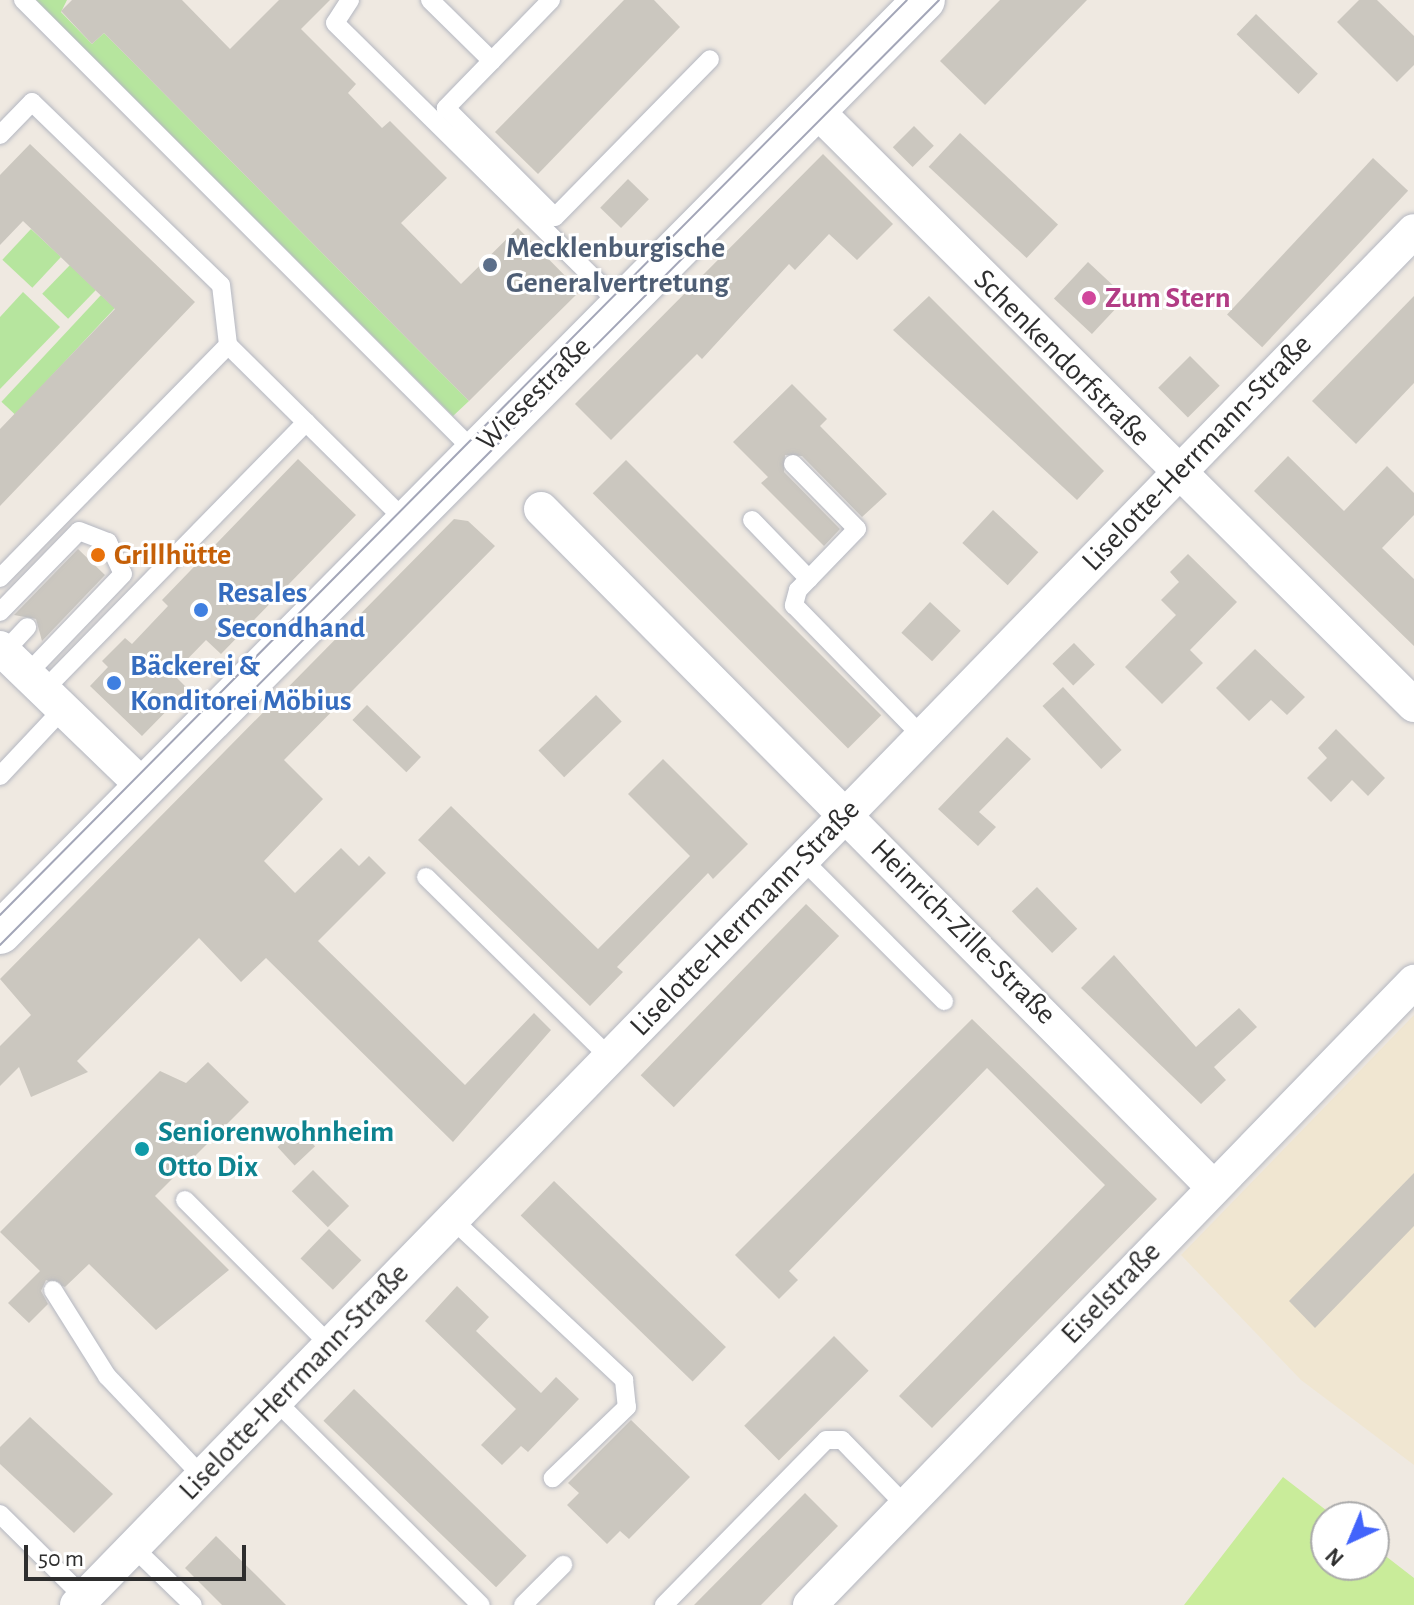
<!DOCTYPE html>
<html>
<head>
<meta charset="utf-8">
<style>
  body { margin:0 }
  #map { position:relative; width:1414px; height:1605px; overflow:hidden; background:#efe9e1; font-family:"Alegreya Sans",sans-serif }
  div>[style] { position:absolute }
  .education>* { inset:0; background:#f0e6d1 }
  .green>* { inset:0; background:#b6e59e; transform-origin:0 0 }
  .pitch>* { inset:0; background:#c9ec9a }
  .building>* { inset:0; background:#cbc7bf; transform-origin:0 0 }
  .roads { filter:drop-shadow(0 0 2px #b4b7c1) drop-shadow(0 0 2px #b4b7c1) }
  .service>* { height:18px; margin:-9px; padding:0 9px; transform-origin:9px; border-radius:9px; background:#fff }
  .minor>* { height:34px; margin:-17px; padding:0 17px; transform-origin:17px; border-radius:17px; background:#fff }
  .tertiary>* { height:42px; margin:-21px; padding:0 21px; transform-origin:21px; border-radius:21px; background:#fff }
  .tram>* { height:2px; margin:-1px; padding:0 1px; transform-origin:1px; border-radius:1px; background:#a3a6b8 }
  .dots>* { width:22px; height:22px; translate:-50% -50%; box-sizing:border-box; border:4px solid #fff; border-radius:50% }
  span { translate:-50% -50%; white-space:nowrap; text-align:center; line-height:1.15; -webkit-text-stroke:6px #fff; paint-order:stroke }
  .service-label { font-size:30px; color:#4e5e75; font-weight:700 }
  .left { translate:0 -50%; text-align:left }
  .hotel-label { font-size:30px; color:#b23c85; font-weight:700 }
  .street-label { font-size:30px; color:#2e2e2e }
  .food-label { font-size:30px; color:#c56008; font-weight:700 }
  .shop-label { font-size:30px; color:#366cbe; font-weight:700 }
  .culture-label { font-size:30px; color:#0d838f; font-weight:700 }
  .north { position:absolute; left:1310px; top:1501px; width:80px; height:80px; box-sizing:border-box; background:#fff; border:2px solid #ababab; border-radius:50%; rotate:224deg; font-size:22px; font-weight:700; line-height:32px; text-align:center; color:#2e2e2e }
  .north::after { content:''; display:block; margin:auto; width:28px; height:36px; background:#4264fb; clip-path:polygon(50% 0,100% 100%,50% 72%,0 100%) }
  .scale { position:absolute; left:24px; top:1545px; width:222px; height:36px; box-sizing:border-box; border:4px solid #2e2e2e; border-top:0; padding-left:10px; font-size:24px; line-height:28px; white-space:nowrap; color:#2e2e2e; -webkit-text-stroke:6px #fff; paint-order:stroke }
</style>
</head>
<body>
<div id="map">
  <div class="education">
    <div style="clip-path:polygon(1414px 1015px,1414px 1465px,1301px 1380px,1181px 1255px)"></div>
  </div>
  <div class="green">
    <div style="clip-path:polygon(36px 0,67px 0,61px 12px,92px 44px,104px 33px,469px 401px,453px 416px)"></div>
    <div style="left:31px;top:229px;width:41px;height:42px;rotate:43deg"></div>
    <div style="left:70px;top:265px;width:36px;height:40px;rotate:44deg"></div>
    <div style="clip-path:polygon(23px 292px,60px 327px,0 389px,0 317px)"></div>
    <div style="left:101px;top:295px;width:19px;height:146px;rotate:43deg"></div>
  </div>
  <div class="pitch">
    <div style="clip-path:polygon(1283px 1477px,1335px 1517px,1326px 1517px,1326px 1565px,1374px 1565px,1374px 1547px,1414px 1578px,1414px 1605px,1184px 1605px)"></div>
  </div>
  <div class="building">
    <div style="clip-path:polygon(72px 0,182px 0,230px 49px,279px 0,330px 0,301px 29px,356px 84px,348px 93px,382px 128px,390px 121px,447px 178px,401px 223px,461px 284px,518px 228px,580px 291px,469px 401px,104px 33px,92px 44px,61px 11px)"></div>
    <div style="clip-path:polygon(624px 0,654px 0,680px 27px,538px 174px,495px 132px)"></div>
    <div style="clip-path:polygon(1000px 0,1087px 0,985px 105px,940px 61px)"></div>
    <div style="clip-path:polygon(1359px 0,1377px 0,1414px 36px,1414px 65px,1397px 82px,1337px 22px)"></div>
    <div style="left:1256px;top:14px;width:86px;height:28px;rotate:44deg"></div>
    <div style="left:914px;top:126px;width:28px;height:30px;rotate:45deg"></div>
    <div style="left:960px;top:133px;width:134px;height:46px;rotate:43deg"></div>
    <div style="clip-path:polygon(30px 144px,195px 302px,0 506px,0 429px,115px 309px,23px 221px,0 245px,0 175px)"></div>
    <div style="clip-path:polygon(823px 154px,893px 224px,857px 260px,829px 234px,795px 270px,789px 264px,702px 359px,697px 354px,611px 440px,575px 404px)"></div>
    <div style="left:1373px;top:158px;width:48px;height:214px;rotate:43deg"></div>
    <div style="left:628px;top:179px;width:29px;height:40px;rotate:44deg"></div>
    <div style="left:1088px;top:262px;width:52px;height:50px;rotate:43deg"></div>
    <div style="clip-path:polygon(929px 296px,1104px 471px,1077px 500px,893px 330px)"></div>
    <div style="clip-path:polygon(1414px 296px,1414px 383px,1356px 444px,1312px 401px)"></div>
    <div style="left:1190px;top:356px;width:42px;height:45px;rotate:45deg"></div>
    <div style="clip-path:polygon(792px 384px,827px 419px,820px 426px,887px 494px,862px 517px,802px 456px,785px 455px,784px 472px,840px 529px,824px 546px,761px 483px,768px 477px,733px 442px)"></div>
    <div style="clip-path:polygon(1288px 456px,1344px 511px,1387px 466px,1414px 493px,1414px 515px,1382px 548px,1414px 579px,1414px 646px,1254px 491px)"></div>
    <div style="clip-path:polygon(298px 459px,356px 515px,221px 654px,206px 640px,173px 674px,188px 689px,142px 736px,90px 686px,108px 667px,102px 661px,125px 638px,132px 644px,168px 606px,162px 600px)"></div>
    <div style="left:626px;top:460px;width:361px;height:47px;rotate:45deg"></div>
    <div style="left:993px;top:510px;width:62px;height:45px;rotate:43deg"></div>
    <div style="clip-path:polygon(454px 519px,468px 521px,495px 546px,284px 760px,323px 799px,264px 861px,295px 893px,341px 848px,359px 866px,369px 856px,386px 873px,318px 941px,465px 1085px,534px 1013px,551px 1030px,453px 1142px,266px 958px,241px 982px,199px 938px,77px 1061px,88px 1072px,31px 1097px,19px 1067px,0 1086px,0 1046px,31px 1015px,0 979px)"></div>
    <div style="clip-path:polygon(78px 549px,105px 575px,42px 641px,36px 619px,14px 615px)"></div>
    <div style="clip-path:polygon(1188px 554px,1237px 602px,1190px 650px,1203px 663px,1162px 704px,1125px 667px,1176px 615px,1161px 600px,1179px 582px,1170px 572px)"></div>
    <div style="left:930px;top:602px;width:42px;height:42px;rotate:43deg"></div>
    <div style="left:1074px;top:643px;width:30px;height:30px;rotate:46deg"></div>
    <div style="clip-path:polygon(1255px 649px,1305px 697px,1287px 715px,1271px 700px,1249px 721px,1216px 688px)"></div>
    <div style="left:1063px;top:687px;width:86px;height:28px;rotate:47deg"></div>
    <div style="left:596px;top:695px;width:37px;height:80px;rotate:46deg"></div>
    <div style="left:367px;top:705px;width:75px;height:21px;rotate:44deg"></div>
    <div style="clip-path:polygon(1336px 729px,1385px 778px,1368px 796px,1352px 780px,1331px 802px,1307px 778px,1327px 758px,1318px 748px)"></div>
    <div style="clip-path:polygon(1007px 737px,1031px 759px,979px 812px,996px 827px,978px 846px,938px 809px)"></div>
    <div style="clip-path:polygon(663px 759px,748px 844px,713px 879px,708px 873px,617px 967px,623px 972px,590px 1006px,418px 840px,451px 806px,598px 949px,690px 856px,628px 794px)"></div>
    <div style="left:1037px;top:887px;width:58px;height:35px;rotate:46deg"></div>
    <div style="left:806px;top:904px;width:46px;height:238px;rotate:44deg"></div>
    <div style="clip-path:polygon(1114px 955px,1196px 1047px,1239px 1008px,1257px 1027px,1214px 1067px,1226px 1080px,1201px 1104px,1081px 988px)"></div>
    <div style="clip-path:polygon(972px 1019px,1157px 1199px,932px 1428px,899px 1396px,1105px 1185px,987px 1068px,789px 1271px,798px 1280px,779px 1299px,735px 1255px)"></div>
    <div style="clip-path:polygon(208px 1062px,249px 1102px,155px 1196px,229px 1270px,156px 1330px,89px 1264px,65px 1287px,46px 1280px,41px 1291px,48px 1304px,29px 1323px,8px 1303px,40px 1271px,0 1232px,160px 1071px,186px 1083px)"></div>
    <div style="left:298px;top:1128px;width:25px;height:28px;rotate:47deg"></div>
    <div style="left:313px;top:1170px;width:51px;height:30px;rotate:45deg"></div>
    <div style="clip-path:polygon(1414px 1173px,1414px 1226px,1315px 1328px,1289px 1301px)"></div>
    <div style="left:554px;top:1181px;width:239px;height:48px;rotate:44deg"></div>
    <div style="left:329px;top:1229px;width:45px;height:41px;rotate:44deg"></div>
    <div style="clip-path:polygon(457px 1286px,489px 1317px,476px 1331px,541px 1393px,556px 1377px,579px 1399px,528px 1452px,521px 1446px,502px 1465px,481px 1445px,516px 1409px,425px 1321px)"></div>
    <div style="left:834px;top:1336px;width:49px;height:127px;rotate:45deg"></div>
    <div style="left:354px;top:1389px;width:240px;height:44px;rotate:44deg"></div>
    <div style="clip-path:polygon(30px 1417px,113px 1494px,74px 1533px,0 1464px,0 1447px)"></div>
    <div style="clip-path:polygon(631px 1420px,690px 1477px,629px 1539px,620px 1531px,607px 1544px,567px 1505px,579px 1493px,568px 1483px)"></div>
    <div style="clip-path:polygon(805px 1493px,838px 1526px,761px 1605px,694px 1605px)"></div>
    <div style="clip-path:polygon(216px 1536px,258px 1577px,286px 1605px,222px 1605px,185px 1568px)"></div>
  </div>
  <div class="roads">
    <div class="service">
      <div style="left:23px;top:0;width:641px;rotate:45deg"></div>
      <div style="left:350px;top:0;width:27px;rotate:123deg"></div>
      <div style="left:335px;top:23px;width:403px;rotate:44.6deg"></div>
      <div style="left:430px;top:0;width:87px;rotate:44.5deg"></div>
      <div style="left:551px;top:0;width:151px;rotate:134.2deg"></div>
      <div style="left:446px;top:108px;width:154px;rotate:45deg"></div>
      <div style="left:555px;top:217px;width:221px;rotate:-45.5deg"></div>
      <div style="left:0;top:135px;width:46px;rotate:-45.9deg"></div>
      <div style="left:32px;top:102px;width:263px;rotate:44.1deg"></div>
      <div style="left:221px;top:285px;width:60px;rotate:83.3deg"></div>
      <div style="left:793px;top:464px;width:91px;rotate:45.4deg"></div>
      <div style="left:857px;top:529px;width:85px;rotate:134deg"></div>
      <div style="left:798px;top:590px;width:16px;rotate:105deg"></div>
      <div style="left:794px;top:605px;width:185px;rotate:45.7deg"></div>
      <div style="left:752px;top:520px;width:82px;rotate:46deg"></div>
      <div style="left:0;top:578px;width:326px;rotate:-45.6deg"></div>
      <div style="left:228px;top:345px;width:252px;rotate:44.7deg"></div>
      <div style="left:0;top:612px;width:113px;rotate:-45.7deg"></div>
      <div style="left:79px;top:531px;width:31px;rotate:21deg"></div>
      <div style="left:108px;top:542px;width:35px;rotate:65deg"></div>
      <div style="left:123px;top:574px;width:139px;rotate:133.8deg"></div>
      <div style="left:4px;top:652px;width:34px;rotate:-47deg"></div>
      <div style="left:44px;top:690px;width:375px;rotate:-45.6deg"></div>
      <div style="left:0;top:776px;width:92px;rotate:-46.8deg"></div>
      <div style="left:802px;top:859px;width:201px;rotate:45deg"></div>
      <div style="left:426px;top:877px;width:257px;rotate:44.5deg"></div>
      <div style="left:185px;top:1200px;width:205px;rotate:45deg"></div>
      <div style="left:452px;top:1219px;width:236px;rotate:43.1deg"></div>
      <div style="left:624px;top:1380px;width:27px;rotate:84deg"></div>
      <div style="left:627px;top:1407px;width:103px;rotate:136.2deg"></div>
      <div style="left:53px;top:1290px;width:102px;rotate:57.9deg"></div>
      <div style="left:107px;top:1376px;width:138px;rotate:46.5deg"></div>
      <div style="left:276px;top:1401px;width:289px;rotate:44.9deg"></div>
      <div style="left:0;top:1514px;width:118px;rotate:44.7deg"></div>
      <div style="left:133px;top:1547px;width:83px;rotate:44deg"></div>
      <div style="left:523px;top:1605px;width:57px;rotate:-45deg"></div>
      <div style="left:664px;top:1605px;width:231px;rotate:-45.5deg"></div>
      <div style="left:826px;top:1440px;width:16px"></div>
      <div style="left:842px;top:1440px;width:92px;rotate:45.9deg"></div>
    </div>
    <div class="minor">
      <div style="left:815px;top:109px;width:845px;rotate:44.86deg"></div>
      <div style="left:541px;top:509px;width:955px;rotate:45.25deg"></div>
      <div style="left:0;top:648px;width:200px;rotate:44deg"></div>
      <div style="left:77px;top:1605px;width:1917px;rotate:-45.78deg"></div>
      <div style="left:810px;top:1605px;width:868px;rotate:-45.89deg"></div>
    </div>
    <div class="tertiary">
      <div style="left:0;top:933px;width:1313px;rotate:-45.28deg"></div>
    </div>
  </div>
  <div class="tram">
    <div style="left:0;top:915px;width:1288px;rotate:-45.25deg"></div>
    <div style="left:0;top:945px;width:1332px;rotate:-45.18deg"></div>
  </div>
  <div class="dots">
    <div style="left:490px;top:265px;background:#5c6f8a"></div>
    <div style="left:1089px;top:298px;background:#d1479c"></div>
    <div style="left:98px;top:555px;background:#e8710a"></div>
    <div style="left:201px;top:610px;background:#3f7fe0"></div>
    <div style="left:114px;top:683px;background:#3f7fe0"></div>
    <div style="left:142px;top:1149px;background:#0f9aa8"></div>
  </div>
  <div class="service-label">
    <span class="left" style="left:506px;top:265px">Mecklenburgische<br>Generalvertretung</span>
  </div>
  <div class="hotel-label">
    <span class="left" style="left:1105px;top:298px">Zum Stern</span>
  </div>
  <div class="street-label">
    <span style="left:1062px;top:358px;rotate:45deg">Schenkendorfstraße</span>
    <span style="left:534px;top:394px;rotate:-45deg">Wiesestraße</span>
    <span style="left:1197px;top:453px;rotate:-46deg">Liselotte-Herrmann-Straße</span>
    <span style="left:745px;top:918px;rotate:-46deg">Liselotte-Herrmann-Straße</span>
    <span style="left:963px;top:932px;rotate:45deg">Heinrich-Zille-Straße</span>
    <span style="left:1111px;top:1293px;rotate:-46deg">Eiselstraße</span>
    <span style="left:294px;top:1382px;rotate:-46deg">Liselotte-Herrmann-Straße</span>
  </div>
  <div class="food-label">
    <span class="left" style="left:114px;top:555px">Grillhütte</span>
  </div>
  <div class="shop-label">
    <span class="left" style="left:217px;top:610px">Resales<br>Secondhand</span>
    <span class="left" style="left:130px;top:683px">Bäckerei &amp;<br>Konditorei Möbius</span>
  </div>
  <div class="culture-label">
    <span class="left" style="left:158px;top:1149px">Seniorenwohnheim<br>Otto Dix</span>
  </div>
  <div class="north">N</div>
  <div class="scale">50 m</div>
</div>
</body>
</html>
